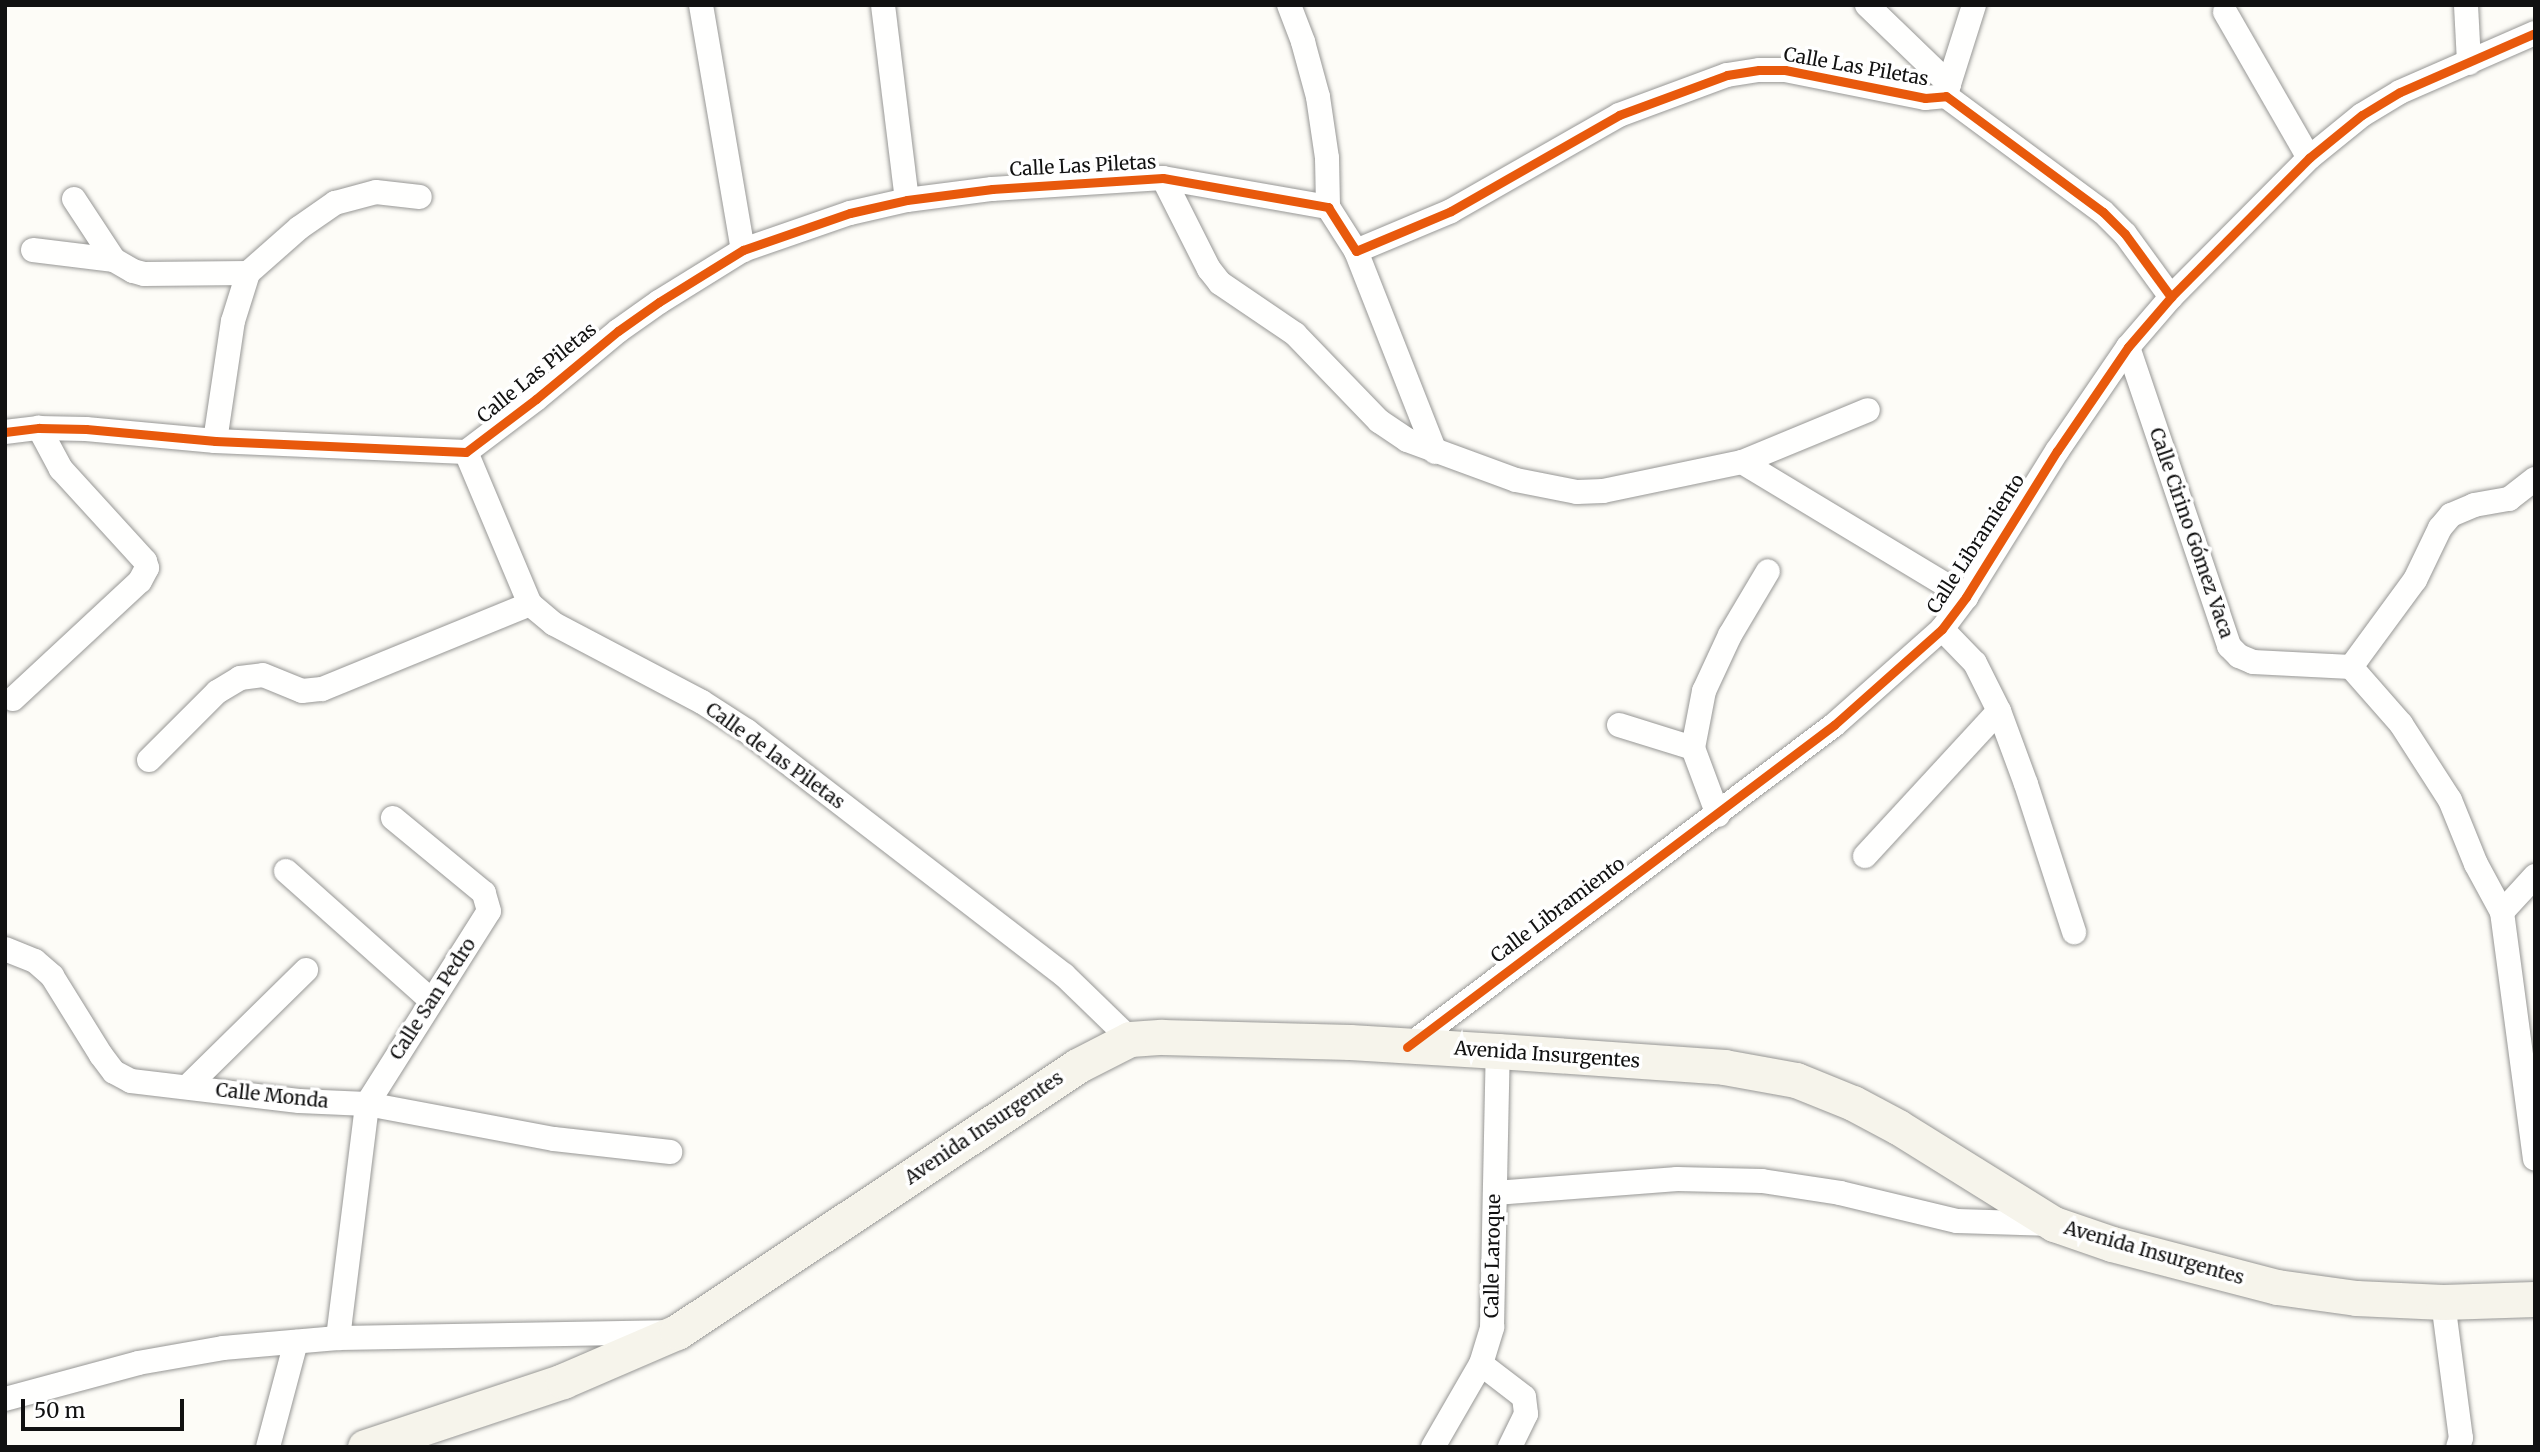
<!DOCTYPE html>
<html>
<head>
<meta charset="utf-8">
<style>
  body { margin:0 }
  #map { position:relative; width:2540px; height:1452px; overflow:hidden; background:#fdfcf7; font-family:Merriweather,serif }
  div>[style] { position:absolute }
  .roads { filter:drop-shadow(0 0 2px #979795) drop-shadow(0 0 2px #979795) }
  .minor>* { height:24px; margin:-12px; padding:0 12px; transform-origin:12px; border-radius:12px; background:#fffffe }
  .secondary>* { height:35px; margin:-17.5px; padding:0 17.5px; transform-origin:17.5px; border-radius:17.5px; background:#f6f4eb }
  .cycleway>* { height:9px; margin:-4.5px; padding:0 4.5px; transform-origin:4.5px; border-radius:4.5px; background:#e8590c }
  span { translate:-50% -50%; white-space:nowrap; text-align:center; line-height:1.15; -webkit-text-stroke:7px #fff; paint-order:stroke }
  .street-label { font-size:19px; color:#111 }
  .frame { position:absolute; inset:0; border:7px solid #111; pointer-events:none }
  .scale { position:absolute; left:21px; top:1399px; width:163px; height:32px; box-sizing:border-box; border:4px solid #111; border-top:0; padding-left:9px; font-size:21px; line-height:24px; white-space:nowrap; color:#111; -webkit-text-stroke:5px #fff; paint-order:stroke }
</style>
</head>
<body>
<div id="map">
  <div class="roads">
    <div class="minor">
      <div style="left:701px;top:5px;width:249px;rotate:80.3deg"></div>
      <div style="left:883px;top:5px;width:196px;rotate:83deg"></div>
      <div style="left:1289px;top:5px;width:40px;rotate:69deg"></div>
      <div style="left:1303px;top:42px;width:57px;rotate:74.7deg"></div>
      <div style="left:1318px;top:97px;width:62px;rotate:81.6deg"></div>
      <div style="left:1327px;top:158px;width:49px;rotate:88.8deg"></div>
      <div style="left:1867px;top:5px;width:114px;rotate:43.9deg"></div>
      <div style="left:1949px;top:84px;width:12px;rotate:104deg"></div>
      <div style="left:2466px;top:5px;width:58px;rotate:87deg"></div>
      <div style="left:2225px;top:12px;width:168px;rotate:60.1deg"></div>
      <div style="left:1949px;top:84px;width:83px;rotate:-72.4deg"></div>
      <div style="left:1163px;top:178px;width:102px;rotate:63.2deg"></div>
      <div style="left:1209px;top:269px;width:18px;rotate:52deg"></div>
      <div style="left:1220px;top:283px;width:91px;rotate:34.2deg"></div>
      <div style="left:1295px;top:334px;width:121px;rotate:46deg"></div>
      <div style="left:1379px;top:421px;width:34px;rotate:34deg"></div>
      <div style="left:1407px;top:440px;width:116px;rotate:20.2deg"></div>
      <div style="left:1516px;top:480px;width:62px;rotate:11.1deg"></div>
      <div style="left:1577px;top:492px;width:26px;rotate:-2deg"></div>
      <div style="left:1603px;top:491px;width:142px;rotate:-11.8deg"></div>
      <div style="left:1742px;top:462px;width:262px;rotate:31.1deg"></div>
      <div style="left:74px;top:199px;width:73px;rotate:56.7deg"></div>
      <div style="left:114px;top:260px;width:22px;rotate:30deg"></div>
      <div style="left:133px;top:271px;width:11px;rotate:15deg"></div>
      <div style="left:144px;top:274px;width:104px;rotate:-0.6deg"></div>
      <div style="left:33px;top:250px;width:82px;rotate:7deg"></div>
      <div style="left:1356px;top:251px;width:216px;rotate:68.5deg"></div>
      <div style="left:2128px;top:347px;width:316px;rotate:71.3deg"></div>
      <div style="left:2229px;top:646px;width:14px;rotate:45deg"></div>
      <div style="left:2239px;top:656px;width:15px;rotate:23deg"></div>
      <div style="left:2253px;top:662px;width:98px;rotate:2.9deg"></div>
      <div style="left:2351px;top:667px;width:76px;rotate:48.7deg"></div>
      <div style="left:2401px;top:724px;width:90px;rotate:57.2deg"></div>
      <div style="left:2450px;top:800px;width:69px;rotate:67.9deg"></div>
      <div style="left:2476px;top:864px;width:55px;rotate:61.6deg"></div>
      <div style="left:2502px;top:912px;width:249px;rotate:82.4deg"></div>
      <div style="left:5px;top:432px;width:34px;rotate:-7deg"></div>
      <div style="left:39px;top:428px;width:47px;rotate:1.2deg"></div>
      <div style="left:86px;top:429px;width:130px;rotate:5.3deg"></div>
      <div style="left:215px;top:441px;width:251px;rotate:2.5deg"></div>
      <div style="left:466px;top:452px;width:88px;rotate:-37.1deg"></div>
      <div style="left:536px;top:399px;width:107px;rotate:-39.7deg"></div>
      <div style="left:618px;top:331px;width:50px;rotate:-35.3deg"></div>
      <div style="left:659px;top:302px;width:99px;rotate:-31.8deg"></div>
      <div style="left:743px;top:250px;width:113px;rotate:-19.1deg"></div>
      <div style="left:850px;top:213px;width:58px;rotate:-12.8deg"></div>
      <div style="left:907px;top:200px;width:86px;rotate:-7.4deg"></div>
      <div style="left:992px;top:189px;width:171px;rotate:-3.7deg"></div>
      <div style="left:1163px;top:178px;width:168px;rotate:10deg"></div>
      <div style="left:1328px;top:207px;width:52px;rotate:57.5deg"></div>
      <div style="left:1356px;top:251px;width:103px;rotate:-22.8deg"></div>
      <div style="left:1451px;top:211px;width:193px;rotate:-29.7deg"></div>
      <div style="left:1619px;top:115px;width:115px;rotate:-20.3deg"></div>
      <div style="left:1727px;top:75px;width:32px;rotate:-9deg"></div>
      <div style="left:1759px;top:70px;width:26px"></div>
      <div style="left:1785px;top:70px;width:143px;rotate:11.3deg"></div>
      <div style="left:1925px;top:98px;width:21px;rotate:-5deg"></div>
      <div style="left:1946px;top:96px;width:195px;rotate:36.5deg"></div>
      <div style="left:2103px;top:212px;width:31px;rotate:45deg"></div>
      <div style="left:2125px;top:234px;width:78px;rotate:53.9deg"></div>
      <div style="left:215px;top:441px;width:121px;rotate:-81.5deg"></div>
      <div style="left:233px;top:321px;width:50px;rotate:-72.6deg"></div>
      <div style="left:248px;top:273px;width:68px;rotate:-41.4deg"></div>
      <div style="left:299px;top:228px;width:44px;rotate:-34.8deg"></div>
      <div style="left:335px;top:203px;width:42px;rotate:-15deg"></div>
      <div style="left:376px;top:192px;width:44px;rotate:6.5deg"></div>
      <div style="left:466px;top:452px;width:165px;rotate:67.2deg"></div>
      <div style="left:530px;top:604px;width:31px;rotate:40deg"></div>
      <div style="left:554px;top:624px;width:167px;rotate:27.8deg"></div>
      <div style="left:702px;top:702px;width:54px;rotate:32.8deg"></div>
      <div style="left:747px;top:731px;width:400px;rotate:37.6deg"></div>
      <div style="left:1064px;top:975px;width:92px;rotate:44.1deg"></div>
      <div style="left:1742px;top:462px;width:136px;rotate:-22.4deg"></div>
      <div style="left:1942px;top:629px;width:47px;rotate:45.9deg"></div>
      <div style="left:1975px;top:663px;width:54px;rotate:63.4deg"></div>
      <div style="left:1999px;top:711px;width:78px;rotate:69.7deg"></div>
      <div style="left:2026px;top:784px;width:156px;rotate:72deg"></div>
      <div style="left:2351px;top:667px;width:108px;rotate:-53.7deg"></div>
      <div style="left:2415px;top:580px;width:58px;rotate:-64.3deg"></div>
      <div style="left:2440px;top:528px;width:17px;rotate:-50deg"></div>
      <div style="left:2451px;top:515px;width:25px;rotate:-23deg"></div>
      <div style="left:2474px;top:505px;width:36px;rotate:-10deg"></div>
      <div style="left:2509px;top:499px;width:33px;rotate:-38deg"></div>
      <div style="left:13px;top:699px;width:173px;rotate:-42.9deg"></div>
      <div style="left:140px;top:581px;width:15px;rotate:-62deg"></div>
      <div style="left:147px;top:568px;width:7px;rotate:-106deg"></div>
      <div style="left:145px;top:561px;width:125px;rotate:-132.4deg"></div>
      <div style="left:61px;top:469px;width:47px;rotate:-118.2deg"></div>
      <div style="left:1619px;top:725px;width:77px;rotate:17.3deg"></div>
      <div style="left:149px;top:760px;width:96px;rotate:-45deg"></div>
      <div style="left:217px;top:692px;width:27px;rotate:-31deg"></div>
      <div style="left:240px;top:678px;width:23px;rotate:-7deg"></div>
      <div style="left:263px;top:675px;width:42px;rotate:22.3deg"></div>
      <div style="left:302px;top:691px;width:20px;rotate:-6deg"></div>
      <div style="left:322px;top:689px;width:225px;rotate:-22.2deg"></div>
      <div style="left:1718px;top:815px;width:72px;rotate:-110.5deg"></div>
      <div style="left:1693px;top:748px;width:58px;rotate:-79.1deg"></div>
      <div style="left:1704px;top:691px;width:62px;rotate:-65.1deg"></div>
      <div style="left:1730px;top:635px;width:74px;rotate:-59.3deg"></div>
      <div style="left:1865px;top:856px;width:197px;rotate:-47.3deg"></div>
      <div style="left:286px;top:871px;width:195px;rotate:41.7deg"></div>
      <div style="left:2502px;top:912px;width:49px;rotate:-47.5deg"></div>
      <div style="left:5px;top:949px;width:32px;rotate:22deg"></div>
      <div style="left:35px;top:961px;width:23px;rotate:41deg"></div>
      <div style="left:52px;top:976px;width:93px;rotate:58.2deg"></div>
      <div style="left:101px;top:1055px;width:21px;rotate:53deg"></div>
      <div style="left:114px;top:1072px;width:19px;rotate:28deg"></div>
      <div style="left:131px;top:1081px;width:169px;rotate:6.8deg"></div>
      <div style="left:299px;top:1101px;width:68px;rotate:2.5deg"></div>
      <div style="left:367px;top:1104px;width:190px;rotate:10.6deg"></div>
      <div style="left:554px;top:1139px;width:117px;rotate:6.4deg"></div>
      <div style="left:1407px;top:1047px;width:535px;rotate:-37.02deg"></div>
      <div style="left:1834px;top:725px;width:144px;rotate:-41.6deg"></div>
      <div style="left:1942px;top:629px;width:40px;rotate:-53deg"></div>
      <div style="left:1966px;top:597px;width:172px;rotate:-58.1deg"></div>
      <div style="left:2057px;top:451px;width:126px;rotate:-55.7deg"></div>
      <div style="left:2128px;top:347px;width:66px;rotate:-49.3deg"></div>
      <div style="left:2171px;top:297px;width:196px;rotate:-45.2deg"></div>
      <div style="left:2309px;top:158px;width:68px;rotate:-39.1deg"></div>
      <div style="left:2362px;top:115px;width:44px;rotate:-31.2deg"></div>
      <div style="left:2400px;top:92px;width:147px;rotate:-23.6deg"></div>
      <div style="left:187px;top:1087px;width:167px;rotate:-44.5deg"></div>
      <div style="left:1495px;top:1193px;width:183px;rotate:-4.4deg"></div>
      <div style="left:1677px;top:1179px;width:85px;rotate:1.3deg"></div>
      <div style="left:1762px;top:1181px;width:79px;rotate:8.7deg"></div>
      <div style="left:1840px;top:1193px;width:120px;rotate:13.5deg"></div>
      <div style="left:1957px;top:1221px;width:96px;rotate:1.8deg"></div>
      <div style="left:2443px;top:1302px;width:137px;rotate:82.5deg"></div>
      <div style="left:2461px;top:1438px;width:9px;rotate:108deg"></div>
      <div style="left:338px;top:1338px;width:236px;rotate:-82.9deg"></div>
      <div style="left:367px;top:1104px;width:228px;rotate:-57.7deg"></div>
      <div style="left:489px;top:911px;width:19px;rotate:-106deg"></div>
      <div style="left:484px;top:893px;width:118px;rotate:-140.5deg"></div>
      <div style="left:1481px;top:1364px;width:54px;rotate:37.5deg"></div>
      <div style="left:1524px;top:1397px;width:17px;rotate:83deg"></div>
      <div style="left:1526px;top:1414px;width:37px;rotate:116deg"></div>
      <div style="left:5px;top:1399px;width:138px;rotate:-15.1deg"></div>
      <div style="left:138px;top:1363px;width:86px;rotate:-10deg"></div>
      <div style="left:223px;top:1348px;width:115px;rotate:-5deg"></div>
      <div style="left:338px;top:1338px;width:328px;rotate:-1deg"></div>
      <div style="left:268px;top:1447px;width:109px;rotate:-75.1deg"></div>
      <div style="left:1433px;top:1447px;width:96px;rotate:-60deg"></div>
      <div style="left:1481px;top:1364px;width:39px;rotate:-73deg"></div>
      <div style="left:1492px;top:1327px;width:276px;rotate:-88.8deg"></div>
    </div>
    <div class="secondary">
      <div style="left:365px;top:1447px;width:209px;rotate:-18.4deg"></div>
      <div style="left:563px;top:1381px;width:124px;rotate:-23.3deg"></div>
      <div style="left:677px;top:1332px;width:480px;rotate:-33.6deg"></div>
      <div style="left:1077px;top:1066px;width:59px;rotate:-27deg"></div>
      <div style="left:1130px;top:1039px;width:32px;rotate:-4deg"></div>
      <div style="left:1162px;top:1037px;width:188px;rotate:1.5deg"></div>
      <div style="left:1350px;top:1042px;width:148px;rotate:3.5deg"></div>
      <div style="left:1498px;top:1051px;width:227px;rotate:4deg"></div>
      <div style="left:1724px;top:1067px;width:73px;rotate:10.2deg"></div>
      <div style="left:1796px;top:1080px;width:61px;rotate:22deg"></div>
      <div style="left:1853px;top:1103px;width:51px;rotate:28.1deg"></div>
      <div style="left:1898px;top:1127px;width:184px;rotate:31.9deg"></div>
      <div style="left:2054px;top:1224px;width:61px;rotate:19deg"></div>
      <div style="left:2112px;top:1244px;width:171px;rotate:14.6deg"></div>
      <div style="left:2277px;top:1287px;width:80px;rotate:7.9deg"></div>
      <div style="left:2356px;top:1298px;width:87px;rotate:2.6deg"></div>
      <div style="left:2443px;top:1302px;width:92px;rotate:-1.9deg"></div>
    </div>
  </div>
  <div class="cycleway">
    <div style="left:5px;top:432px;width:34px;rotate:-7deg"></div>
    <div style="left:39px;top:428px;width:47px;rotate:1.2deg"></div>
    <div style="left:86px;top:429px;width:130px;rotate:5.3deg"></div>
    <div style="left:215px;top:441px;width:251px;rotate:2.5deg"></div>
    <div style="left:466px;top:452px;width:88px;rotate:-37.1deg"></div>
    <div style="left:536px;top:399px;width:107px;rotate:-39.7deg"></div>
    <div style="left:618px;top:331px;width:50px;rotate:-35.3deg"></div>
    <div style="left:659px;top:302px;width:99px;rotate:-31.8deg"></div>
    <div style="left:743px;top:250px;width:113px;rotate:-19.1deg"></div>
    <div style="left:850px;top:213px;width:58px;rotate:-12.8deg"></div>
    <div style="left:907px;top:200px;width:86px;rotate:-7.4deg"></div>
    <div style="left:992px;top:189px;width:171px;rotate:-3.7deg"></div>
    <div style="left:1163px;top:178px;width:168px;rotate:10deg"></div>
    <div style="left:1328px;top:207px;width:52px;rotate:57.5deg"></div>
    <div style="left:1356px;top:251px;width:103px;rotate:-22.8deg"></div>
    <div style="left:1451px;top:211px;width:193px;rotate:-29.7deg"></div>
    <div style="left:1619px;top:115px;width:115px;rotate:-20.3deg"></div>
    <div style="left:1727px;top:75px;width:32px;rotate:-9deg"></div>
    <div style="left:1759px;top:70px;width:26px"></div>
    <div style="left:1785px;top:70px;width:143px;rotate:11.3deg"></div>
    <div style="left:1925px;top:98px;width:21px;rotate:-5deg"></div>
    <div style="left:1946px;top:96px;width:195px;rotate:36.5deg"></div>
    <div style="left:2103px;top:212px;width:31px;rotate:45deg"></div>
    <div style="left:2125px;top:234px;width:78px;rotate:53.9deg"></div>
    <div style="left:1407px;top:1047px;width:535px;rotate:-37.02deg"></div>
    <div style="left:1834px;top:725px;width:144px;rotate:-41.6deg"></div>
    <div style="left:1942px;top:629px;width:40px;rotate:-53deg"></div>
    <div style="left:1966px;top:597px;width:172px;rotate:-58.1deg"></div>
    <div style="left:2057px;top:451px;width:126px;rotate:-55.7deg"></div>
    <div style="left:2128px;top:347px;width:66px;rotate:-49.3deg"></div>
    <div style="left:2171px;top:297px;width:196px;rotate:-45.2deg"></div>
    <div style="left:2309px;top:158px;width:68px;rotate:-39.1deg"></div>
    <div style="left:2362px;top:115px;width:44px;rotate:-31.2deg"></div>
    <div style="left:2400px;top:92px;width:147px;rotate:-23.6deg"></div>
  </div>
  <div class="street-label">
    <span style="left:1856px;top:67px;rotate:10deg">Calle Las Piletas</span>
    <span style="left:1083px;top:166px;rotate:-3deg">Calle Las Piletas</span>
    <span style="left:537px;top:373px;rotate:-39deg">Calle Las Piletas</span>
    <span style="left:2191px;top:533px;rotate:71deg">Calle Cirino Gómez Vaca</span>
    <span style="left:1976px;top:544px;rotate:-57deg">Calle Libramiento</span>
    <span style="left:775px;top:756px;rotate:36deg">Calle de las Piletas</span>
    <span style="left:1558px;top:910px;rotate:-37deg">Calle Libramiento</span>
    <span style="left:433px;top:999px;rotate:-57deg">Calle San Pedro</span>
    <span style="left:1547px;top:1055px;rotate:4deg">Avenida Insurgentes</span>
    <span style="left:272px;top:1096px;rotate:6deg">Calle Monda</span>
    <span style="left:984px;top:1128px;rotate:-34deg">Avenida Insurgentes</span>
    <span style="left:2154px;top:1253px;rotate:16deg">Avenida Insurgentes</span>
    <span style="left:1493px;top:1256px;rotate:-89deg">Calle Laroque</span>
  </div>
  <div class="frame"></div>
  <div class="scale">50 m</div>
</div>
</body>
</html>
